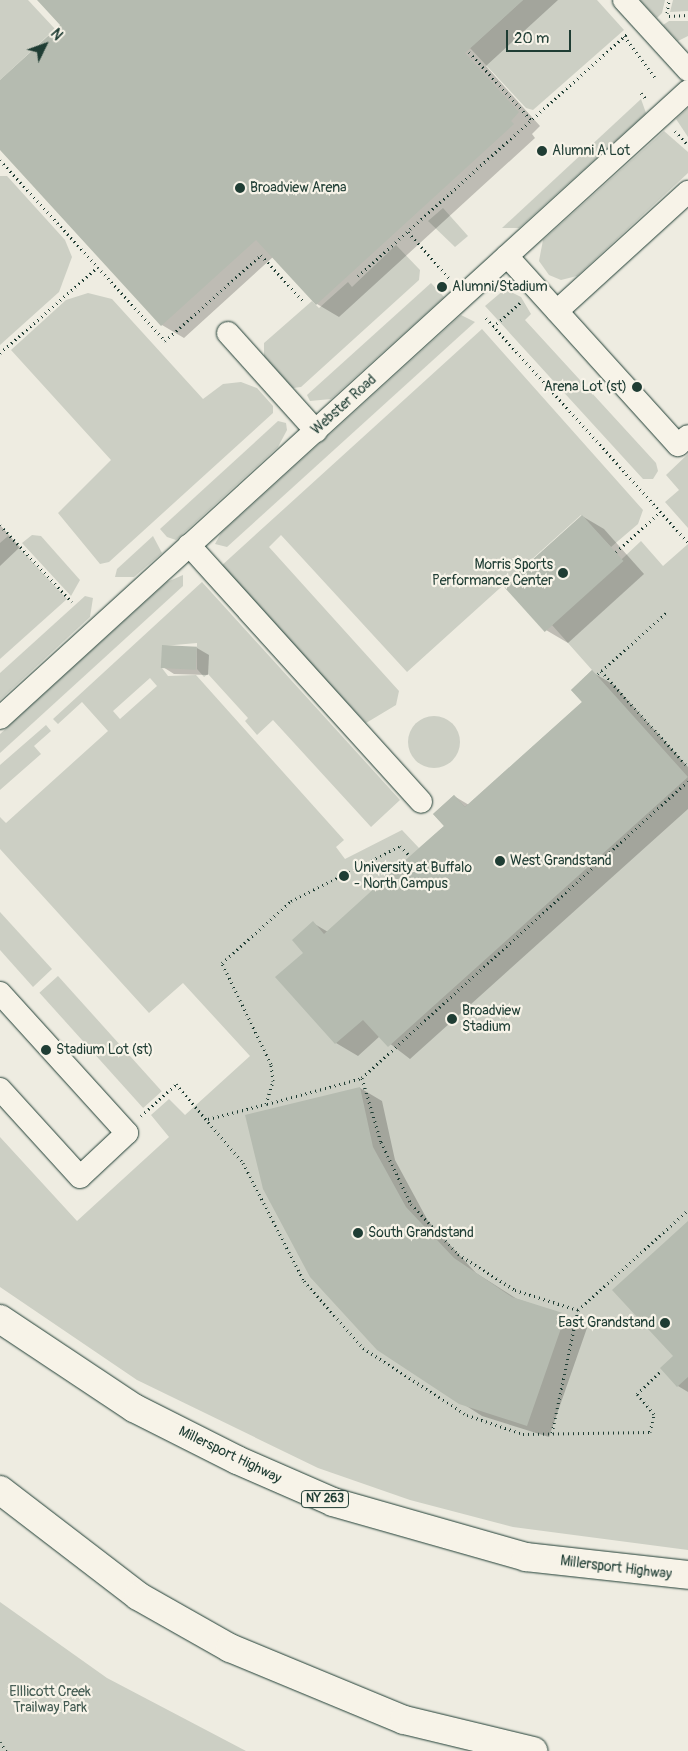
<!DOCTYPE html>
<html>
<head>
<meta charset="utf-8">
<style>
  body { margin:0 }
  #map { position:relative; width:688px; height:1751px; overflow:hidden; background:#eeece1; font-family:Pangolin,sans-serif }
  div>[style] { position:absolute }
  .green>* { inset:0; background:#cccfc4; transform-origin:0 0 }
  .round { border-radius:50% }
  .shadow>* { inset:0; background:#0003 }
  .building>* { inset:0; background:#b5bbb0; transform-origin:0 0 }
  .path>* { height:3px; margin-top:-1.5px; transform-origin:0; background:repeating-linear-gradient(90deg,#1f3d34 0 1px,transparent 0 5px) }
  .roads { filter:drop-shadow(0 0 1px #1f3d34) drop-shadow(0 0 1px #1f3d34) }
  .minor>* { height:22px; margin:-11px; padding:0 11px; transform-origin:11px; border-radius:11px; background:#f7f3e8 }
  .major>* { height:28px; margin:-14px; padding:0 14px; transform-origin:14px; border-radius:14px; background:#f7f3e8 }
  .dots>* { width:14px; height:14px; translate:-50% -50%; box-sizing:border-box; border:2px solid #f7f3e8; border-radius:50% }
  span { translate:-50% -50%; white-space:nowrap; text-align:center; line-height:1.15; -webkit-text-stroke:4.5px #f7f3e8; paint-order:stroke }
  .shield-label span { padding:1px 4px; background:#f7f3e8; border:1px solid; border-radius:4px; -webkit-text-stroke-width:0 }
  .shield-label { font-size:12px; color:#1f3d34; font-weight:700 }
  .poi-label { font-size:14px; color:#1f3d34 }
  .left { translate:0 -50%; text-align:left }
  .right { translate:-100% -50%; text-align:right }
  .street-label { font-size:14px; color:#1f3d34 }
  .park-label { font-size:14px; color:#425a51 }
  .north { position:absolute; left:20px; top:20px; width:50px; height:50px; -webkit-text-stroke:4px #f7f3e8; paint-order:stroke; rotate:48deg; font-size:14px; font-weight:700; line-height:20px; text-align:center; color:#1f3d34 }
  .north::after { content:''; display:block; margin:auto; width:18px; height:22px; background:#1f3d34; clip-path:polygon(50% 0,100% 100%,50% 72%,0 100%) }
  .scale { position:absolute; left:506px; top:30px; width:65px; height:22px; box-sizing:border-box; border:2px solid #1f3d34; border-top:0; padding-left:6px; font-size:15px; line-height:18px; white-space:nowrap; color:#1f3d34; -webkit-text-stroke:4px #f7f3e8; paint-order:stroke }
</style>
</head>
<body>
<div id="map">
  <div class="green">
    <div style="clip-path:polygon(0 0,28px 0,55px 29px,0 80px)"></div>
    <div style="clip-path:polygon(523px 0,597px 0,624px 30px,533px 110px,526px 108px,470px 48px)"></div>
    <div style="clip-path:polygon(640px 0,665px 0,662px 13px,657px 18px)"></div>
    <div style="clip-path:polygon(673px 0,688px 0,688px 11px,670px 12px)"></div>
    <div style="clip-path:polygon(669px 21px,688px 21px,688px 36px,678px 41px,663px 25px)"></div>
    <div style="clip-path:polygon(641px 99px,646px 113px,519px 228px,502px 228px)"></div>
    <div style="clip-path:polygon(688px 108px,688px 137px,676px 119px)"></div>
    <div style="clip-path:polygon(664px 131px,688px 152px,688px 173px,577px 276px,561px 280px,549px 275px,539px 261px,543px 240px)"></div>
    <div style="clip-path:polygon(0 176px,7px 176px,65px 240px,72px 257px,59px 292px,0 345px)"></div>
    <div style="clip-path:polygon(443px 208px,468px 236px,455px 247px,428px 221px)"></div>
    <div style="clip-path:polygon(396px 245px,420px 270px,419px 280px,301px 387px,293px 388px,264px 356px,264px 343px,312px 301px,319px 308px,348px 282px,352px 287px)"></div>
    <div style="clip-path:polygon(431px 283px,444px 297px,331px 399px,310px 401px,307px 395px)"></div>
    <div style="clip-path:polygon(505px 289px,521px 297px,531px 314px,525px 320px,656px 463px,658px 471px,653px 479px,643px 479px,485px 306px)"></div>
    <div style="clip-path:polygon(88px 293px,112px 299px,203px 399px,223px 384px,241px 382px,257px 388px,273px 406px,273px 413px,109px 562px,100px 564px,58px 513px,111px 460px,11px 350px,66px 300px)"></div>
    <div style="clip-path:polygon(461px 315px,475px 322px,227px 547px,215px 544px,221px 533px)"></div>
    <div style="clip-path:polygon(482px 329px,643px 510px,638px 524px,611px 547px,581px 515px,407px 672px,281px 535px,269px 547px,399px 691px,396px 705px,366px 723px,220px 567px)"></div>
    <div style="clip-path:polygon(278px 421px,286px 423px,287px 430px,278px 447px,176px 540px,167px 537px,160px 529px)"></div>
    <div style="clip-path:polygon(688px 454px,688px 528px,665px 502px,679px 490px,666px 475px)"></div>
    <div style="clip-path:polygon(32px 535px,41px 536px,80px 580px,71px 596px,22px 543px)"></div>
    <div style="clip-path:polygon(8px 536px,67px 599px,0 659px,0 543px)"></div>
    <div style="clip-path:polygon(153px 536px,162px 553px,134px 577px,115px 577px,117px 569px)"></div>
    <div style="clip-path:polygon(evenodd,641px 541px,663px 566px,688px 544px,688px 1550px,513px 1527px,410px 1500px,318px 1468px,137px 1380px,0 1287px,0 1137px,77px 1221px,169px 1137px,151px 1115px,169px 1099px,185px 1115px,250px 1056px,183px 983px,149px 1013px,0 849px,0 817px,6px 823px,108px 731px,82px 702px,58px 724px,53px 719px,202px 582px,400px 800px,371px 827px,273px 720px,257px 735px,245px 721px,248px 718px,208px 674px,204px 677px,197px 669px,197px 643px,163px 646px,162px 668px,168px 676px,196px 675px,344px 840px,336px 847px,345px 859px,402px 830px,419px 848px,444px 826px,433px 814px,454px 795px,465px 807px,582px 702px,571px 690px,592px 670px,552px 625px,641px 541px,150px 678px,157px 686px,120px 719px,113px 711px,150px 678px)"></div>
    <div style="clip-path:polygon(183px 575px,183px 586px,0 753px,0 734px,167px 582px)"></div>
    <div style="clip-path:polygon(85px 596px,93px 598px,90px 617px,0 700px,0 673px)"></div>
    <div class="round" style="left:408px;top:716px;width:52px;height:52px"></div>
    <div style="clip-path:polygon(46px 725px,51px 731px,34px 746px,41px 754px,0 790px,0 765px)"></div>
    <div style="clip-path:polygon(0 912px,52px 969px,33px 987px,0 950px)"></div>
    <div style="left:58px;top:976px;width:155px;height:25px;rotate:48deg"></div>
    <div style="clip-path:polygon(0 1602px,107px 1678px,246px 1751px,0 1751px)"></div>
  </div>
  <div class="shadow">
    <div style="clip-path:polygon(38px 0,558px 0,486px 66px,540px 126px,532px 134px,535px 138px,339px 317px,317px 304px,273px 257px,184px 338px,162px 325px,0 148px,0 81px,62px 25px)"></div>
    <div style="clip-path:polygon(582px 516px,604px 529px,644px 574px,568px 643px,546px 630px,505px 585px)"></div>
    <div style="clip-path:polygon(0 525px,20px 547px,0 566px)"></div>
    <div style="clip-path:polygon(164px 647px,197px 648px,209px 655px,208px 675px,174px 674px,163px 667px)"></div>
    <div style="clip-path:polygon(592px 672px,614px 685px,688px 767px,688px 809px,410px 1059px,380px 1036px,358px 1056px,336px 1043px,277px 978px,305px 953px,313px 923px,328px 932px,446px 826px,454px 796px,469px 805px,584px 702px)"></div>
    <div style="clip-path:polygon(360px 1088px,382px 1101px,395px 1160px,428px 1221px,476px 1273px,517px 1299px,565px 1315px,587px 1328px,549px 1437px,482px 1416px,378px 1349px)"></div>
    <div style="clip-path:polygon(688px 1223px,688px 1392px,678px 1386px,674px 1356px)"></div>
  </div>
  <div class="building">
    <div style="clip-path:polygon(37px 0,523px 0,465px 53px,519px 112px,511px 121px,514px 124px,316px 305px,256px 240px,161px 326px,0 150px,0 80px,60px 25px)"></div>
    <div style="left:582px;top:515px;width:62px;height:106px;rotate:48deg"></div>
    <div style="left:162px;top:645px;width:35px;height:23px;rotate:3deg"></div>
    <div style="clip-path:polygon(592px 670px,688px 777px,388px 1047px,363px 1020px,335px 1044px,275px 977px,303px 953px,292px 940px,313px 921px,324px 934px,410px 856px,444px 826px,433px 814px,454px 795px,465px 807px,582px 702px,571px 690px)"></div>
    <div style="clip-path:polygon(360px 1087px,373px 1147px,406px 1207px,454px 1258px,512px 1297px,566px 1314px,527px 1426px,459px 1404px,377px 1350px,310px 1277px,263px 1189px,245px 1115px)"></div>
    <div style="clip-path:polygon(688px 1221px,688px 1377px,677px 1387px,660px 1368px,673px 1356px,612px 1290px)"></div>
  </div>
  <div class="path">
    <div style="left:667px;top:13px;width:13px;rotate:-81deg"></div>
    <div style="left:669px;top:16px;width:19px;rotate:-3deg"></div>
    <div style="left:624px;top:36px;width:54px;rotate:53.3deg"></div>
    <div style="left:469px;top:52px;width:92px;rotate:47.6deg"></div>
    <div style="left:641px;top:93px;width:9px;rotate:49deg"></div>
    <div style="left:675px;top:131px;width:19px;rotate:47deg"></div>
    <div style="left:0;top:160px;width:245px;rotate:47.6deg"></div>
    <div style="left:165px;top:341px;width:129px;rotate:-41.9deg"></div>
    <div style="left:261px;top:255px;width:62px;rotate:47.6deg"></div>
    <div style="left:408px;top:232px;width:63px;rotate:48.2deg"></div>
    <div style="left:358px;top:276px;width:362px;rotate:-42deg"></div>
    <div style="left:486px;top:318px;width:302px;rotate:48deg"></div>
    <div style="left:493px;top:327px;width:38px;rotate:-42deg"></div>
    <div style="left:0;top:353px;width:130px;rotate:-41.3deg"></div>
    <div style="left:0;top:525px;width:105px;rotate:46.9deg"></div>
    <div style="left:616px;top:552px;width:59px;rotate:-42.3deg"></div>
    <div style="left:601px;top:671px;width:130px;rotate:47.8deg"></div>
    <div style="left:598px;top:674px;width:93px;rotate:-41.9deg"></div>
    <div style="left:688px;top:781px;width:441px;rotate:137.7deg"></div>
    <div style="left:362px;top:1078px;width:67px;rotate:73.5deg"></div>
    <div style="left:381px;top:1142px;width:69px;rotate:64.2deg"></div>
    <div style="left:411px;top:1204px;width:69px;rotate:46.8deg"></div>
    <div style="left:458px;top:1254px;width:67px;rotate:32.3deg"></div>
    <div style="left:515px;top:1290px;width:66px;rotate:17.6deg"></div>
    <div style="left:578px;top:1310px;width:149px;rotate:-42.3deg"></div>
    <div style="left:267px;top:1104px;width:98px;rotate:-15.3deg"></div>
    <div style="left:141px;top:1116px;width:47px;rotate:-42.4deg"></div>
    <div style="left:176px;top:1084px;width:104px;rotate:49.7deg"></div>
    <div style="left:243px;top:1163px;width:133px;rotate:62.7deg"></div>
    <div style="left:304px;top:1281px;width:89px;rotate:48.6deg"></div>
    <div style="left:363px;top:1348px;width:124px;rotate:32.8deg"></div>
    <div style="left:467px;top:1415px;width:59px;rotate:18.7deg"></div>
    <div style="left:523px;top:1434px;width:127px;rotate:-0.9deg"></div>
    <div style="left:650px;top:1432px;width:18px;rotate:-77deg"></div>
    <div style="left:654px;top:1414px;width:26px;rotate:-130deg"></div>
    <div style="left:637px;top:1394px;width:32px;rotate:-44deg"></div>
    <div style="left:208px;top:1119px;width:60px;rotate:-14.5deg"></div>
    <div style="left:266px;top:1104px;width:24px;rotate:-73deg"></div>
    <div style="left:273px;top:1081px;width:17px;rotate:-97deg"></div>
    <div style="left:271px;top:1064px;width:112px;rotate:-115.9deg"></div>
    <div style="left:222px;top:963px;width:93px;rotate:-41.9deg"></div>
    <div style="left:291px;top:901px;width:122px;rotate:-26.8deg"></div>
    <div style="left:400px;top:846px;width:14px;rotate:45deg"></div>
    <div style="left:552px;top:1433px;width:126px;rotate:-78.1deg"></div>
    <div style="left:0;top:1742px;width:11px;rotate:56deg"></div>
  </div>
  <div class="roads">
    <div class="minor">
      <div style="left:624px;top:0;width:95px;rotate:47.6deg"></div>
      <div style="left:507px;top:256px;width:255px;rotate:47.9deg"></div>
      <div style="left:678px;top:445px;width:13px;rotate:-42deg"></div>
      <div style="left:557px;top:311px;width:177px;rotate:-42.3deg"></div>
      <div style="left:228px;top:333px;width:132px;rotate:48.1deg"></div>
      <div style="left:189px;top:545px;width:346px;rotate:47.9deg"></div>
      <div style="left:0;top:718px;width:931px;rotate:-42.34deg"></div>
      <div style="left:0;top:993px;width:189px;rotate:47.8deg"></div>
      <div style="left:127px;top:1133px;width:64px;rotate:136.9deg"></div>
      <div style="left:80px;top:1177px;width:119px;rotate:-132.3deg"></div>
    </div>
    <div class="major">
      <div style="left:0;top:1319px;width:161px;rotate:33.6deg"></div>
      <div style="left:134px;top:1408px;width:115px;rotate:26.8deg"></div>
      <div style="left:237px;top:1460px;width:105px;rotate:23.6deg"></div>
      <div style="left:333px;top:1502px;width:201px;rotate:15.9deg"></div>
      <div style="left:526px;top:1557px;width:163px;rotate:6.3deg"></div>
      <div style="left:0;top:1490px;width:174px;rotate:37.5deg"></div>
      <div style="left:138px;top:1596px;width:106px;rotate:29.5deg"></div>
      <div style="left:230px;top:1648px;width:188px;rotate:22.5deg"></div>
      <div style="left:404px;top:1720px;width:133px;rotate:13.5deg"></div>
    </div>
  </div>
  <div class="dots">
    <div style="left:542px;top:151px;background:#1f3d34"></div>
    <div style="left:240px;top:188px;background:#1f3d34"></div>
    <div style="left:442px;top:287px;background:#1f3d34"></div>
    <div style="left:637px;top:387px;background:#1f3d34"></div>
    <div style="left:563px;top:573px;background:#1f3d34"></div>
    <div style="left:500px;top:861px;background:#1f3d34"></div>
    <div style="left:344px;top:876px;background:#1f3d34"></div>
    <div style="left:452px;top:1019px;background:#1f3d34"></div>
    <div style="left:46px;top:1050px;background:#1f3d34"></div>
    <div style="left:358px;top:1233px;background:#1f3d34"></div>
    <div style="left:665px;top:1323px;background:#1f3d34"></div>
  </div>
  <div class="shield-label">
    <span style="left:325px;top:1499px">NY 263</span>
  </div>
  <div class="poi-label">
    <span class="left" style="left:552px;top:151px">Alumni A Lot</span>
    <span class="left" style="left:250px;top:188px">Broadview Arena</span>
    <span class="left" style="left:452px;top:287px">Alumni/Stadium</span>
    <span class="right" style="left:627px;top:387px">Arena Lot (st)</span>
    <span class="right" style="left:553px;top:573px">Morris Sports<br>Performance Center</span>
    <span class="left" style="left:510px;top:861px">West Grandstand</span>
    <span class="left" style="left:354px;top:876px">University at Buffalo<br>- North Campus</span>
    <span class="left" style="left:462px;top:1019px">Broadview<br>Stadium</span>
    <span class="left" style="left:56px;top:1050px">Stadium Lot (st)</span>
    <span class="left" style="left:368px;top:1233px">South Grandstand</span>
    <span class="right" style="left:655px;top:1323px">East Grandstand</span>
  </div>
  <div class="street-label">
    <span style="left:344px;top:405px;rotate:-42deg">Webster Road</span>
    <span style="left:230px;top:1455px;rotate:26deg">Millersport Highway</span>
    <span style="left:616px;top:1568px;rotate:7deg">Millersport Highway</span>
  </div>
  <div class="park-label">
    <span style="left:50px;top:1700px">Elllicott Creek<br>Trailway Park</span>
  </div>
  <div class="north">N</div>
  <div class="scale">20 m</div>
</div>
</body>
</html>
